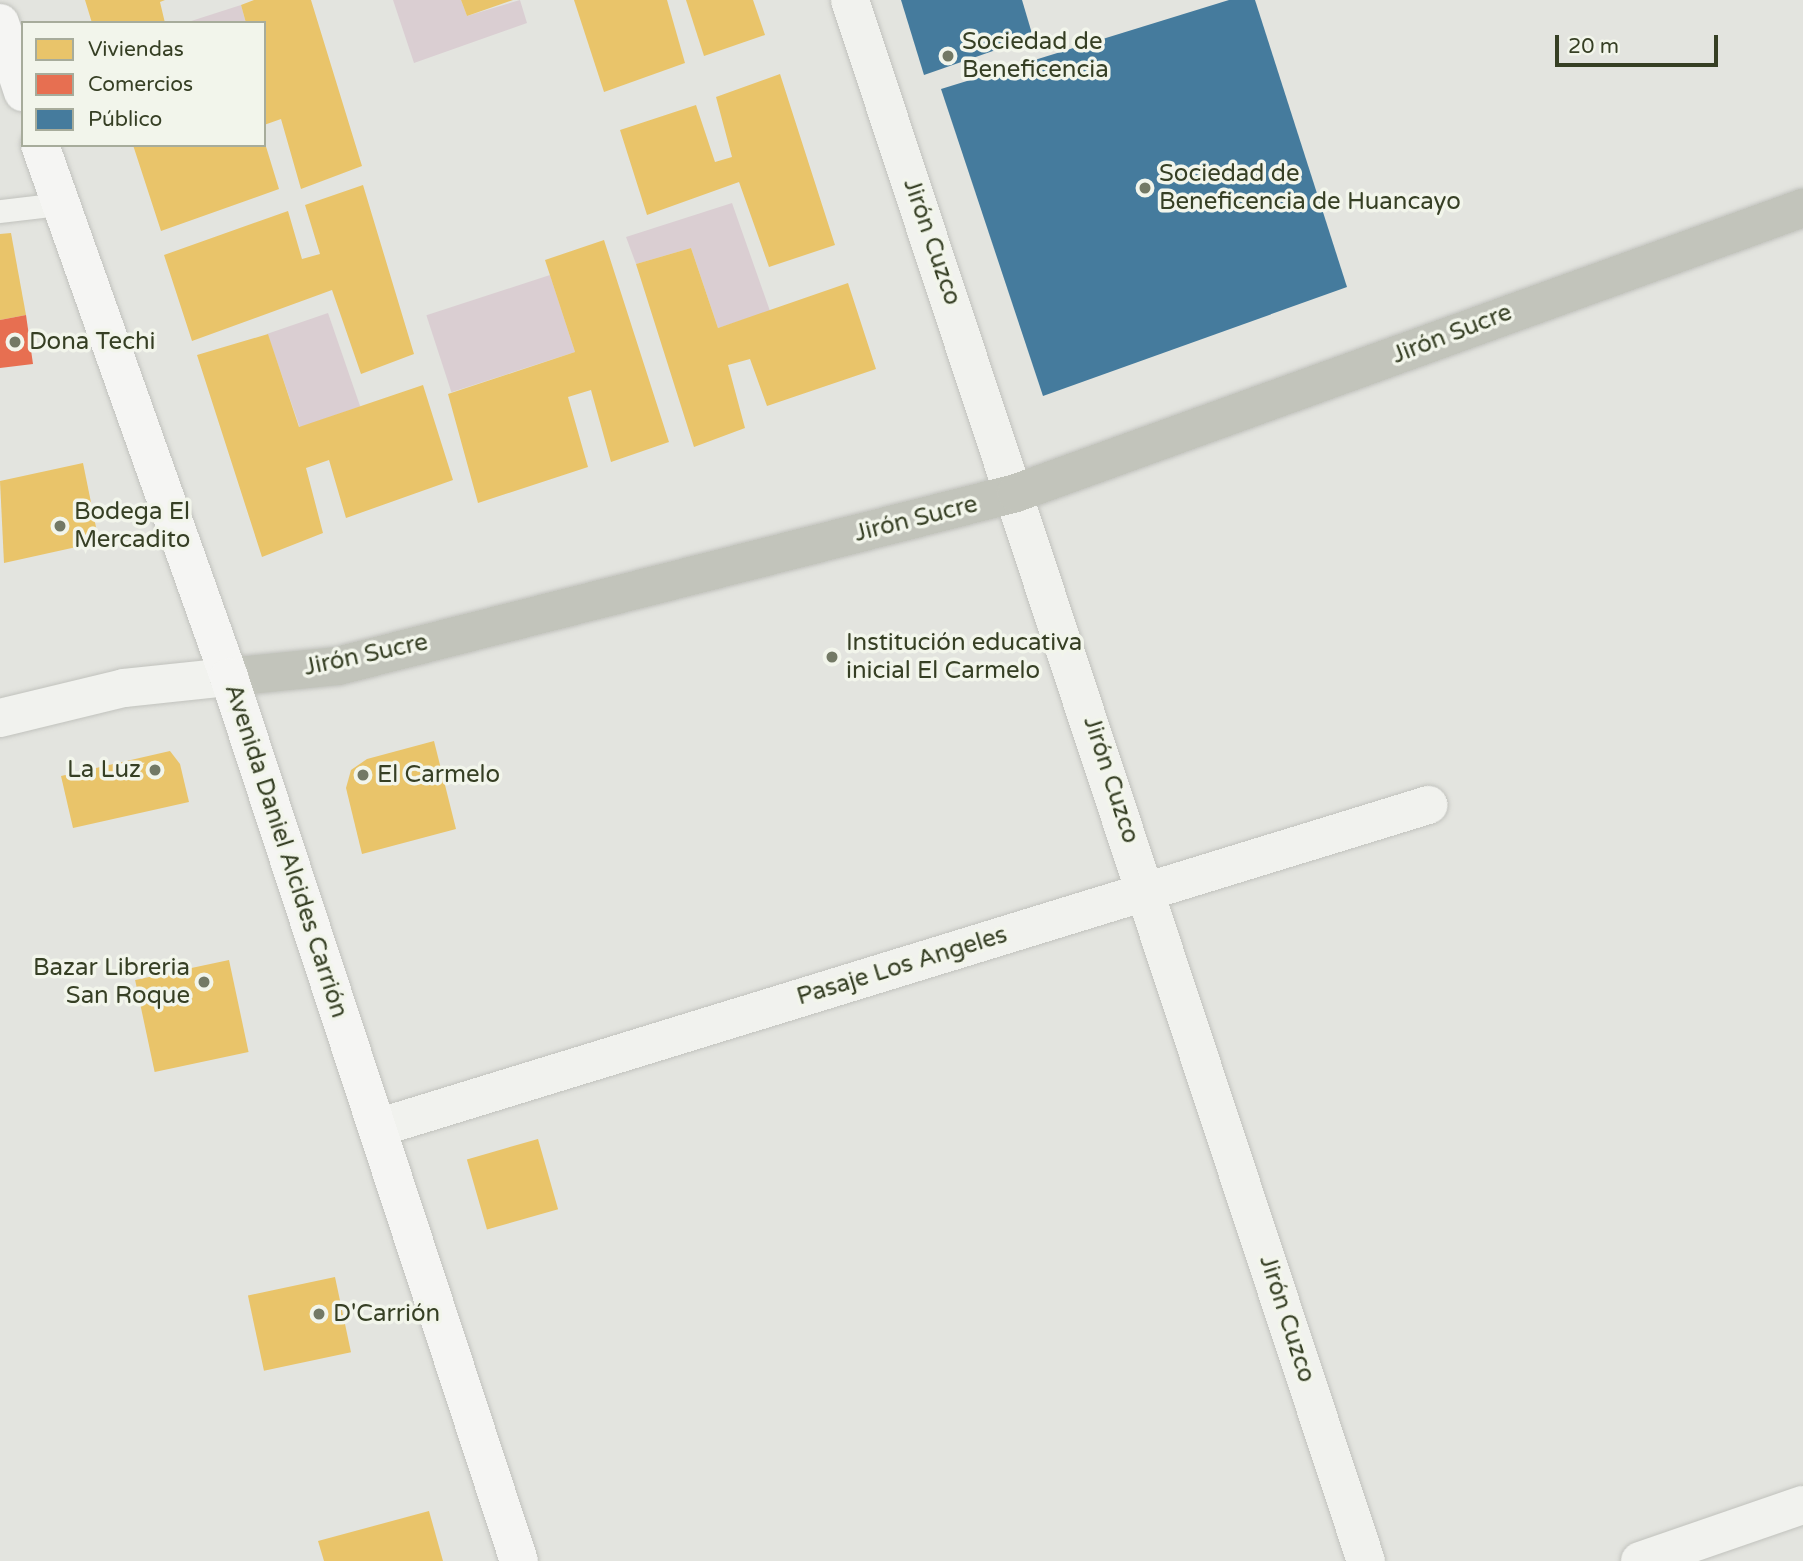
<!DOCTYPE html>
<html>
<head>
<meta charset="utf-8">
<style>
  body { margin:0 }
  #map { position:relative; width:1803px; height:1561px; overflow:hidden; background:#e3e4df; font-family:"Varela Round",sans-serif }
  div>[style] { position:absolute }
  .green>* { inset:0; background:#daced2; transform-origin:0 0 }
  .homes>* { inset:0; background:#e9c46a; transform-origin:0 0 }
  .shops>* { inset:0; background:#e76f51 }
  .public>* { inset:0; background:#457b9d }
  .roads { filter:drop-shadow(0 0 2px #c1c2bd) drop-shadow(0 0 2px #c1c2bd) }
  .lane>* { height:23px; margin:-11.5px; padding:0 11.5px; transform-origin:11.5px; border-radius:11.5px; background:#f1f2ee }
  .street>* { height:38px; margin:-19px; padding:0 19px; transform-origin:19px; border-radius:19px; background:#f1f2ee }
  .secondary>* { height:38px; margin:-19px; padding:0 19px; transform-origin:19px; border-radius:19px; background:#c2c4bb }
  .primary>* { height:38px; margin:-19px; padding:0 19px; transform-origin:19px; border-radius:19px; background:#f5f5f3 }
  .dots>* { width:19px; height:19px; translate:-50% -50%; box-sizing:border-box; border:4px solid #f2f5eb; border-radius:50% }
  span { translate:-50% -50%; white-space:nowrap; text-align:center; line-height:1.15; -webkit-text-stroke:7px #f2f5eb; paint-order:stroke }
  .poi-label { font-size:24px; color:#363f24 }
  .left { translate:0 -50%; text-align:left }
  .right { translate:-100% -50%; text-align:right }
  .street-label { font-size:24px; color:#363f24 }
  .legend { position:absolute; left:21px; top:21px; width:245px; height:126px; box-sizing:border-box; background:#f2f5eb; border:2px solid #a7ac9b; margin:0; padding:9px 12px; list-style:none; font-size:21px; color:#363f24 }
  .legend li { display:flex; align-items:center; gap:14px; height:35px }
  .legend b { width:35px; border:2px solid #a7ac9b }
  .scale { position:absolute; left:1555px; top:35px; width:163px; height:32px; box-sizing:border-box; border:4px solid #363f24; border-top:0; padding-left:9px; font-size:21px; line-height:24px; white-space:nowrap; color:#363f24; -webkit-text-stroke:5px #f2f5eb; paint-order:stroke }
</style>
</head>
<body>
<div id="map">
  <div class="green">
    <div style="clip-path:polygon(393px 0,461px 0,467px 16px,520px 0,527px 23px,414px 63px)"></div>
    <div style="clip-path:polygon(241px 5px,246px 23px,185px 23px)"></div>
    <div style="clip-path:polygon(732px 203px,770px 311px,718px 328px,691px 248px,636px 264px,626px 237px)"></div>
    <div style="left:550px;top:275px;width:81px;height:130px;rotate:72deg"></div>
    <div style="left:328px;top:313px;width:99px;height:64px;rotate:71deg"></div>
  </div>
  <div class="homes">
    <div style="clip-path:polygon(85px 0,165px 0,160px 2px,165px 23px,92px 23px)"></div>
    <div style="clip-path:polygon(254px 0,311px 0,362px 166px,301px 189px,281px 119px,264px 125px,264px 23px,246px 23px,241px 5px)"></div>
    <div style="clip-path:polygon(461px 0,513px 0,467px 16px)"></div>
    <div style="clip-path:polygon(574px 0,667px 0,685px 63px,604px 92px)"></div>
    <div style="clip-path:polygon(686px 0,753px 0,765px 35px,704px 56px)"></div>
    <div style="clip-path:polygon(780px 74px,835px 245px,769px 267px,739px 182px,647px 215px,620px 130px,696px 105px,715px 162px,732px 157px,716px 97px)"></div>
    <div style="clip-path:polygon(264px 140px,279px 189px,161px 231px,133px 145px,264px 145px)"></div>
    <div style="clip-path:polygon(363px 185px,414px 354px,361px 374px,332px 290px,192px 341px,164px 255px,288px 211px,302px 259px,320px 254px,305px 205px)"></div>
    <div style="clip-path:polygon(11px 233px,26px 315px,0 320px,0 234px)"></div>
    <div style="clip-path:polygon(604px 240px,669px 442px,611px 462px,591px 390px,568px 397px,588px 467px,478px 503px,448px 394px,575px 352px,545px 260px)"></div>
    <div style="clip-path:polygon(691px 248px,718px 328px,848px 283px,876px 369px,767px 406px,750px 359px,728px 365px,745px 428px,694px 447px,636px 264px)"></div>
    <div style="clip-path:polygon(268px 334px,299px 427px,423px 385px,453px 480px,346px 518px,329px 460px,306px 468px,323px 533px,262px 557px,197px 355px)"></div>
    <div style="clip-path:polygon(83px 463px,99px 542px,4px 563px,0 481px)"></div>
    <div style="clip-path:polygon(434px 741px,456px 829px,362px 854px,346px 788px,351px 770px,367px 759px)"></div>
    <div style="clip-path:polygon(170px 751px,180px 764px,189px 802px,73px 828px,61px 776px)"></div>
    <div style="left:229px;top:960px;width:94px;height:96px;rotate:78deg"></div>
    <div style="left:538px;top:1139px;width:73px;height:74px;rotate:74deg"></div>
    <div style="left:335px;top:1277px;width:77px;height:89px;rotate:78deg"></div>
    <div style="clip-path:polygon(429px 1511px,443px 1561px,324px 1561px,318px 1541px)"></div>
  </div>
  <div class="shops">
    <div style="clip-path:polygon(26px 315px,33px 364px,0 368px,0 320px)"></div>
  </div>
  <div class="public">
    <div style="clip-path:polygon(901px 0,1022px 0,1033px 37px,924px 75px)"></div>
    <div style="clip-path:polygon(1229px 0,1255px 0,1347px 287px,1043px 396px,941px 89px)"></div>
  </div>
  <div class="roads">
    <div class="lane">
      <div style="left:0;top:211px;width:60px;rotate:-6.7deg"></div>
    </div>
    <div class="street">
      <div style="left:850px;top:0;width:1644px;rotate:71.71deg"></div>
      <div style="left:0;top:718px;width:128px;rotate:-13.6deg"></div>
      <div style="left:124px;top:688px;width:106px;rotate:-6deg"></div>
      <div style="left:377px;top:1128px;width:1100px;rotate:-17.08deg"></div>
      <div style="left:1640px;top:1561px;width:172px;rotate:-19deg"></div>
    </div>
    <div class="secondary">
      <div style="left:229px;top:677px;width:110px;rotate:-5.8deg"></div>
      <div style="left:338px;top:666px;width:700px;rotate:-14.31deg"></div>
      <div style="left:1016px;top:493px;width:837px;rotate:-19.91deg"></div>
    </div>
    <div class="primary">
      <div style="left:0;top:23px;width:73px;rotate:71.6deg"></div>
      <div style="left:40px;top:145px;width:565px;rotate:70.44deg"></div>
      <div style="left:229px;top:677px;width:930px;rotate:71.84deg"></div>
    </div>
  </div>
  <div class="dots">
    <div style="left:948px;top:56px;background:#737965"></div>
    <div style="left:1145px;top:188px;background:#737965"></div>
    <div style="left:15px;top:342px;background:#737965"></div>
    <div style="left:60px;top:526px;background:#737965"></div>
    <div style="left:832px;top:657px;background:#737965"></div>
    <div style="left:155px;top:770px;background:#737965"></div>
    <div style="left:363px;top:775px;background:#737965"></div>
    <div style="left:204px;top:982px;background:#737965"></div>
    <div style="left:319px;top:1314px;background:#737965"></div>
  </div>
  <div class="poi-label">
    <span class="left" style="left:962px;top:56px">Sociedad de<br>Beneficencia</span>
    <span class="left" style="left:1159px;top:188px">Sociedad de<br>Beneficencia de Huancayo</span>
    <span class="left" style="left:29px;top:342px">Dona Techi</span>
    <span class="left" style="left:74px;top:526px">Bodega El<br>Mercadito</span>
    <span class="left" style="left:846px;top:657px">Institución educativa<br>inicial El Carmelo</span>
    <span class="right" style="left:141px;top:770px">La Luz</span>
    <span class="left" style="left:377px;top:775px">El Carmelo</span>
    <span class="right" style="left:190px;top:982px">Bazar Libreria<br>San Roque</span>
    <span class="left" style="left:333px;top:1314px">D'Carrión</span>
  </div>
  <div class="street-label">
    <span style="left:932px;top:242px;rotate:71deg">Jirón Cuzco</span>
    <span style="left:1452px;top:334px;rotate:-21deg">Jirón Sucre</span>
    <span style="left:916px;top:519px;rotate:-14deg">Jirón Sucre</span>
    <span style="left:366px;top:655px;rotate:-12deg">Jirón Sucre</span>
    <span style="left:1111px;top:780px;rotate:72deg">Jirón Cuzco</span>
    <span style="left:286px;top:851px;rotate:72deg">Avenida Daniel Alcides Carrión</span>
    <span style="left:902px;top:966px;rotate:-17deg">Pasaje Los Angeles</span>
    <span style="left:1287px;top:1319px;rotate:72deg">Jirón Cuzco</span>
  </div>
  <ul class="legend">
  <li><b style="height:19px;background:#e9c46a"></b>Viviendas</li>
  <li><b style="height:19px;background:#e76f51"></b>Comercios</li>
  <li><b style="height:19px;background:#457b9d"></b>Público</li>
  </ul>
  <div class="scale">20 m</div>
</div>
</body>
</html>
